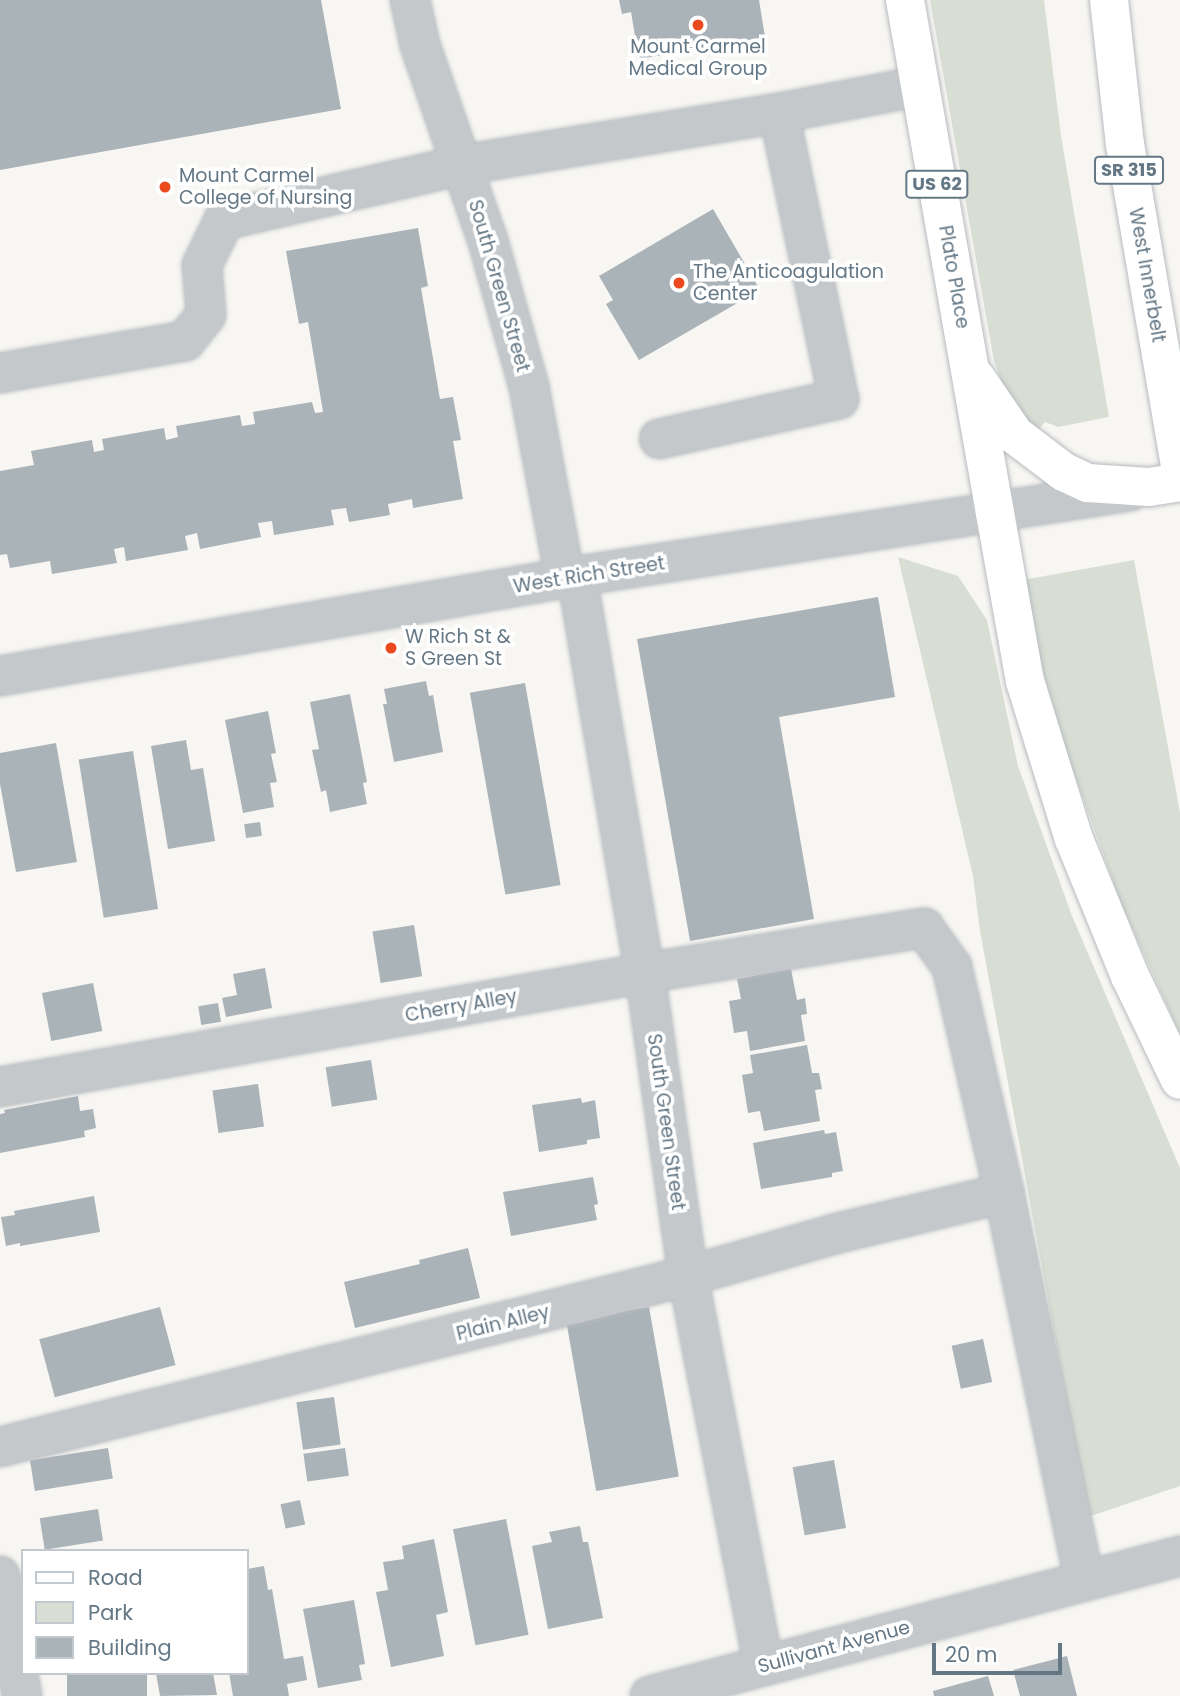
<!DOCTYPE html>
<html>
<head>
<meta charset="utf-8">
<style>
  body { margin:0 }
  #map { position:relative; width:1180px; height:1696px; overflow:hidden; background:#f7f6f3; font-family:Poppins,sans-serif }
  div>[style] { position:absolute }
  .green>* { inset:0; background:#d8ded4 }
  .building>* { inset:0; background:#aab3b8; transform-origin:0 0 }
  .roads { filter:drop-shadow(0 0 2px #b7bbbf) drop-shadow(0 0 2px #b7bbbf) }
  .minor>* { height:38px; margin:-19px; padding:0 19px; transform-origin:19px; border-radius:19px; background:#c4c8cb }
  .major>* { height:38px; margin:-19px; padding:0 19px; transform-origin:19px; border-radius:19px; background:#fff }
  .highway>* { height:38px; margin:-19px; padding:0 19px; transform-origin:19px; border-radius:19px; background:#fff }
  .dots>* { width:19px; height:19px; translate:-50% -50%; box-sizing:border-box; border:4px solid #fff; border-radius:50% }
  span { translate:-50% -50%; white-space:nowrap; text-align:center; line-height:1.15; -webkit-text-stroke:7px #fff; paint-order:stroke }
  .shield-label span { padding:2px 5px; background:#fff; border:2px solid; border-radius:5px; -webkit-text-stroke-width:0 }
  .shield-label { font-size:18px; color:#647785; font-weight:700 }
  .poi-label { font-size:19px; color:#647785 }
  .left { translate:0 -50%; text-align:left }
  .street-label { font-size:19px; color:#647785 }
  .legend { position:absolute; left:21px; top:1549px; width:228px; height:126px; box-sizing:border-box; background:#fff; border:2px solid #c1c9ce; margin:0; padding:9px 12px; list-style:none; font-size:21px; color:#647785 }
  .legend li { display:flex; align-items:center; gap:14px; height:35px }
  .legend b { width:35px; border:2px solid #c1c9ce }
  .scale { position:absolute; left:932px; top:1643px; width:130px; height:32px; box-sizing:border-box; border:4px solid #647785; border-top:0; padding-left:9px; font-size:21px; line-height:24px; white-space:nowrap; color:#647785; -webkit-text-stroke:5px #fff; paint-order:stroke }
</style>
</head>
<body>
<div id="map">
  <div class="green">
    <div style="clip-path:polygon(930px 0,1044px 0,1061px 136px,1109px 417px,1058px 427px,1045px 422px,1037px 431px,1006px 393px,994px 361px)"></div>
    <div style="clip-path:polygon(898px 557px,958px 576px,987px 620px,1018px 766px,1072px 916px,1180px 1168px,1180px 1486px,1088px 1517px,980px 931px,973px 876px)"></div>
    <div style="clip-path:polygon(1134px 560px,1180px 813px,1180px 1034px,1121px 903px,1066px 751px,1017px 581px)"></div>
  </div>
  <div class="building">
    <div style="clip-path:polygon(0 0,321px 0,341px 109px,0 170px)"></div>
    <div style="clip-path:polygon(619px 0,759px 0,765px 37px,639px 59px,631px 12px,622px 14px)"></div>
    <div style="clip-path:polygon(713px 209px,760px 290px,639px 360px,606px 304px,613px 300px,599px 276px)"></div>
    <div style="clip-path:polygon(418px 228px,428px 286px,421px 288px,440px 399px,453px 397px,461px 440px,453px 441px,463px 499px,413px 508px,412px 499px,388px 504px,390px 515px,349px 522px,346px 508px,331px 510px,334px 525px,274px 535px,272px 521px,258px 523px,261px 537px,200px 549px,197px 533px,185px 536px,188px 550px,126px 561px,124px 547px,114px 549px,117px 563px,52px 574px,50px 561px,10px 568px,7px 554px,0 555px,0 471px,34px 465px,31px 451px,92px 440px,94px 452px,104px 450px,102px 439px,164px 428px,166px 440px,178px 437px,176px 426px,240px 415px,242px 426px,255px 424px,253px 412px,312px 402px,315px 413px,323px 412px,308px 322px,299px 324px,286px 251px)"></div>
    <div style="clip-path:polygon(878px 597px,895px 697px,779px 717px,814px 919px,690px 941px,637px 639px)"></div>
    <div style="clip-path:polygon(426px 681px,429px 696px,433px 695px,443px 752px,394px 762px,383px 704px,387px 704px,384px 689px)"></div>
    <div style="left:525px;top:683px;width:205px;height:56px;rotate:80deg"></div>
    <div style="clip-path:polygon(350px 694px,367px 782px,363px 783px,367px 804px,330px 812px,326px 790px,321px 792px,312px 750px,319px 749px,310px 702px)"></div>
    <div style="clip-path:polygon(268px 711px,276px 753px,271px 754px,277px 782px,270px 783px,274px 807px,243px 813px,225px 720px)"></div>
    <div style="clip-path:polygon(186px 740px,191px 770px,203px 768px,215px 841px,168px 849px,151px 746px)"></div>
    <div style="clip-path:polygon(56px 743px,77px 862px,16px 872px,0 784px,0 753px)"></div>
    <div style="left:133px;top:751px;width:160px;height:55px;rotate:81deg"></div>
    <div style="left:260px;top:822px;width:14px;height:16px;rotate:82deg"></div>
    <div style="left:414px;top:925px;width:52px;height:42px;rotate:81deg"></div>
    <div style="clip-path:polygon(265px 968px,272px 1008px,226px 1017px,222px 998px,237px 995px,233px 974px)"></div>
    <div style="clip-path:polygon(791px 969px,797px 1000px,805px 998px,807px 1014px,801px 1015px,805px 1041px,750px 1051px,747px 1031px,734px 1033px,729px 1001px,741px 999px,737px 979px)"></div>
    <div style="left:93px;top:983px;width:49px;height:52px;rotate:79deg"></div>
    <div style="left:218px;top:1003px;width:19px;height:20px;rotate:81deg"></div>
    <div style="clip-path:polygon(807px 1045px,812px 1073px,819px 1073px,822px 1089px,815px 1090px,820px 1121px,764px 1131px,760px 1111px,748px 1113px,742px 1075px,753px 1073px,750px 1055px)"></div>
    <div style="left:371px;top:1060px;width:40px;height:46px;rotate:81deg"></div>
    <div style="left:258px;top:1084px;width:43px;height:46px;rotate:82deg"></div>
    <div style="clip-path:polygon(78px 1096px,80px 1111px,93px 1109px,96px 1128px,84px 1131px,85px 1137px,0 1153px,0 1114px,5px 1113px,4px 1110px)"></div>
    <div style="clip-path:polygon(581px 1098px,582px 1103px,595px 1100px,600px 1138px,587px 1140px,587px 1144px,539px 1152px,532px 1105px)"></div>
    <div style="clip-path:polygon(824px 1130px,825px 1134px,836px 1132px,843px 1171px,832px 1173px,832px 1177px,761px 1189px,753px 1143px)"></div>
    <div style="clip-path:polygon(593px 1177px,598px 1204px,594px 1205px,597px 1220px,511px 1236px,503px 1192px)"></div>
    <div style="clip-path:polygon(94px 1196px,100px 1232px,20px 1246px,20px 1243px,6px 1246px,1px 1217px,15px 1215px,14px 1211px)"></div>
    <div style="clip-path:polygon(468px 1248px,480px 1298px,355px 1328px,344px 1282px,420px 1264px,419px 1260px)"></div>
    <div style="left:160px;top:1307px;width:60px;height:125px;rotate:75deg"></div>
    <div style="left:649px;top:1307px;width:172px;height:84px;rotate:80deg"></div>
    <div style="left:983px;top:1339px;width:44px;height:32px;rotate:78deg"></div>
    <div style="left:334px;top:1397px;width:48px;height:38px;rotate:82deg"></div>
    <div style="left:108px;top:1448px;width:31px;height:79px;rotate:81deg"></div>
    <div style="left:345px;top:1448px;width:28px;height:42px;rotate:82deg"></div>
    <div style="left:834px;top:1460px;width:69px;height:42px;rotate:80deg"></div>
    <div style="left:300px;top:1500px;width:25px;height:20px;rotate:78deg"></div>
    <div style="left:98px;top:1509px;width:32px;height:59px;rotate:81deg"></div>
    <div style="left:506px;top:1519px;width:118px;height:54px;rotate:79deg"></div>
    <div style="clip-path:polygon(580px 1526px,583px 1542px,588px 1542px,603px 1618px,548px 1629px,532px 1546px,552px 1542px,549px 1532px)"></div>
    <div style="clip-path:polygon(434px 1539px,448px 1612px,436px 1615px,444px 1656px,391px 1667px,376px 1592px,388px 1590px,383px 1562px,404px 1559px,402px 1546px)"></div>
    <div style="clip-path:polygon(264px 1566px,268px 1590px,272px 1589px,284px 1659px,303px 1656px,307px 1680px,287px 1684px,289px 1696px,233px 1696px,229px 1673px,247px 1673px,247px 1569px)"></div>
    <div style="clip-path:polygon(354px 1600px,365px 1664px,359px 1665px,362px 1680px,318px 1688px,303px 1609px)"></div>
    <div style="clip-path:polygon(1067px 1656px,1077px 1696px,1020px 1696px,1013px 1670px)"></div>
    <div style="left:67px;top:1673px;width:80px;height:23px"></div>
    <div style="clip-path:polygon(156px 1673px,213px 1673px,217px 1695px,160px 1696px)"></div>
    <div style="clip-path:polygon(988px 1676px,994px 1696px,934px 1696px,933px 1691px)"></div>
  </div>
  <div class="roads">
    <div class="minor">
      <div style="left:410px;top:0;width:46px;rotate:77.5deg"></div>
      <div style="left:420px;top:45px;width:207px;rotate:70.9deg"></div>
      <div style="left:488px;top:241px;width:152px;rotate:74.3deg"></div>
      <div style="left:529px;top:387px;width:194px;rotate:79.3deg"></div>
      <div style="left:779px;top:113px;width:144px;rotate:-10.8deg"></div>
      <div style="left:0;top:373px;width:188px;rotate:-9.8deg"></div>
      <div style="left:185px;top:341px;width:33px;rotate:-51deg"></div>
      <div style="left:206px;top:315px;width:50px;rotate:-94.6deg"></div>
      <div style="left:202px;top:265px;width:50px;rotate:-63.9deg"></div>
      <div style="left:224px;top:220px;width:244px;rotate:-13deg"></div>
      <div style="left:462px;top:165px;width:321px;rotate:-9.3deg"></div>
      <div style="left:779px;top:113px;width:292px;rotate:78.2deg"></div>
      <div style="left:839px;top:399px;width:184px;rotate:167.5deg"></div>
      <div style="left:577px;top:577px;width:402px;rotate:80.3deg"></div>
      <div style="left:645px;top:973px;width:306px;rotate:81.9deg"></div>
      <div style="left:688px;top:1276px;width:397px;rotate:79deg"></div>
      <div style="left:0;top:676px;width:573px;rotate:-9.84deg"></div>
      <div style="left:565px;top:578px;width:572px;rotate:-8.75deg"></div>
      <div style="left:0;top:1087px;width:655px;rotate:-10.02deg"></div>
      <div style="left:645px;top:973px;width:283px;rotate:-9.2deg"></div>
      <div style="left:924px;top:928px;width:48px;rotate:54.3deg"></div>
      <div style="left:952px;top:967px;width:232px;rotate:77deg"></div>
      <div style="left:1004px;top:1193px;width:396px;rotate:78.3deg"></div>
      <div style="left:0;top:1447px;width:709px;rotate:-13.96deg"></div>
      <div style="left:688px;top:1276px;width:156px;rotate:-16deg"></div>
      <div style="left:838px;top:1233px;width:171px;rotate:-13.5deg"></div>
      <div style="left:0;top:1576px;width:122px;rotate:79.6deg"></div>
      <div style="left:650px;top:1696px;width:548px;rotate:-14.8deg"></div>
    </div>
    <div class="major">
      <div style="left:905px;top:0;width:521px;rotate:80.05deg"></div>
      <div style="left:976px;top:378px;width:69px;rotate:55.6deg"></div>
      <div style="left:1015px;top:435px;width:61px;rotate:37.1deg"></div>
      <div style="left:1064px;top:472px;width:26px;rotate:25deg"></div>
      <div style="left:1088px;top:483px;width:61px;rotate:3.8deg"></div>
      <div style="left:1149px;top:487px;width:31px;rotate:-9deg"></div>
    </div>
    <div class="highway">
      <div style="left:1109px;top:0;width:145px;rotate:83.7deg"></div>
      <div style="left:1125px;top:144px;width:327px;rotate:80.3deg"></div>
      <div style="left:995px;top:513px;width:171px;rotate:79.9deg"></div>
      <div style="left:1025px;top:681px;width:165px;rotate:72.8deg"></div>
      <div style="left:1074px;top:839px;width:148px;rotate:67.8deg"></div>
      <div style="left:1130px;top:976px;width:115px;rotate:64.3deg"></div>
    </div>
  </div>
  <div class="dots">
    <div style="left:698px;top:25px;background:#eb4a1f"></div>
    <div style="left:165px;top:187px;background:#eb4a1f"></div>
    <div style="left:679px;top:283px;background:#eb4a1f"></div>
    <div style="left:391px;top:648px;background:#eb4a1f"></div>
  </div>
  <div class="shield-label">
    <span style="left:1129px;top:170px">SR 315</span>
    <span style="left:937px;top:184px">US 62</span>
  </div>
  <div class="poi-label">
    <span style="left:698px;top:58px">Mount Carmel<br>Medical Group</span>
    <span class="left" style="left:179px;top:187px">Mount Carmel<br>College of Nursing</span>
    <span class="left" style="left:693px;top:283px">The Anticoagulation<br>Center</span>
    <span class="left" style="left:405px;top:648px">W Rich St &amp;<br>S Green St</span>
  </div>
  <div class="street-label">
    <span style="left:1147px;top:275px;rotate:80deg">West Innerbelt</span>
    <span style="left:954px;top:277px;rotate:80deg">Plato Place</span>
    <span style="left:499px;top:286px;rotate:74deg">South Green Street</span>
    <span style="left:589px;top:575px;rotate:-9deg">West Rich Street</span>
    <span style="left:461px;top:1006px;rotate:-10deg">Cherry Alley</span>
    <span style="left:666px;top:1122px;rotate:82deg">South Green Street</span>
    <span style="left:503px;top:1323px;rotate:-14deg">Plain Alley</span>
    <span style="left:834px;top:1647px;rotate:-15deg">Sullivant Avenue</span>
  </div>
  <ul class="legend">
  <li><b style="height:9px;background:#fff"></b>Road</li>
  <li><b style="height:19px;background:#d8ded4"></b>Park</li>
  <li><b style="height:19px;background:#aab3b8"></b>Building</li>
  </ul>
  <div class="scale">20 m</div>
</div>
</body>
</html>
